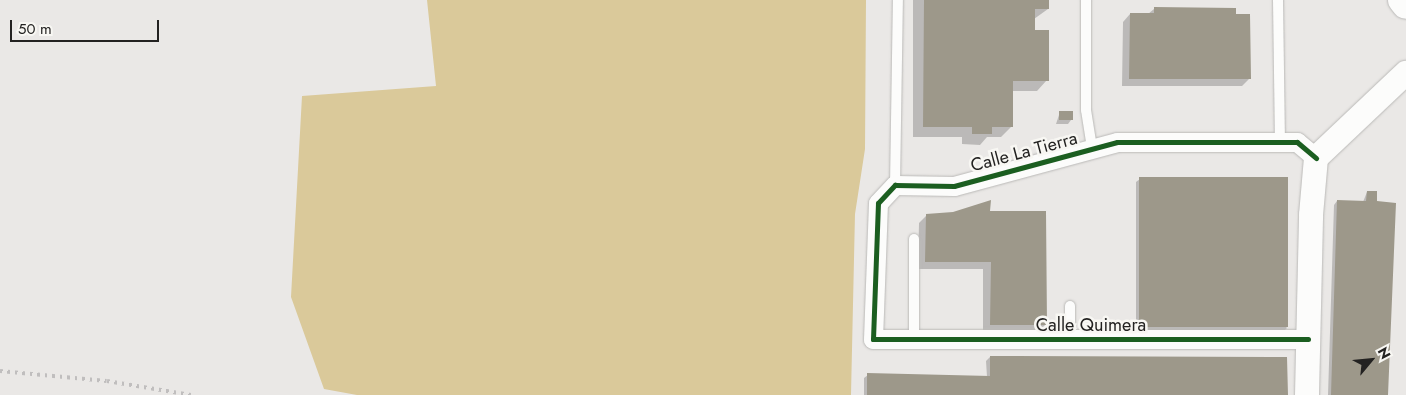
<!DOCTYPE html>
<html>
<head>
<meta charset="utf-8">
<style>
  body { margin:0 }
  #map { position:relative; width:1406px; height:395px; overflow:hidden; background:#eae8e6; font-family:Jost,sans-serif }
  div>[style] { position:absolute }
  .forest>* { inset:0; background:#dac99a }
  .shadow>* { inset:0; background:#0003 }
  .building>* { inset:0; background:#9d988a; transform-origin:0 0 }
  .roads { filter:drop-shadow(0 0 1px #bab9b7) drop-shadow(0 0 1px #bab9b7) }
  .service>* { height:10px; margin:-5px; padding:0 5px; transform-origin:5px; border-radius:5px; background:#fcfcfb }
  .minor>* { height:19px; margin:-9.5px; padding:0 9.5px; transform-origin:9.5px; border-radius:9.5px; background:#fcfcfb }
  .tertiary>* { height:24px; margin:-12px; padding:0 12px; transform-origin:12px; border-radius:12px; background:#fcfcfb }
  .motorway>* { height:28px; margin:-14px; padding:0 14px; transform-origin:14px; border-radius:14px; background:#fcfcfb }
  .rail>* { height:4px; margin-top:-2px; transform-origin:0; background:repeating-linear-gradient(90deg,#c0bebe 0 2.5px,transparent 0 7.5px) }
  .cycleway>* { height:5px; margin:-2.5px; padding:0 2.5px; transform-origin:2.5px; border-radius:2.5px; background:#1b5e20 }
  span { translate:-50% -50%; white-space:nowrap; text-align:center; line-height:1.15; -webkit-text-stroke:5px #f8f7f3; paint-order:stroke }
  .street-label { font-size:18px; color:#232221 }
  .north { position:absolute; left:1346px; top:335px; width:50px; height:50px; -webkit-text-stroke:4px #f8f7f3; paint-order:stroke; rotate:62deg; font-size:14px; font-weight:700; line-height:20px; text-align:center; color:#232221 }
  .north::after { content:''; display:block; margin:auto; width:18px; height:22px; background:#232221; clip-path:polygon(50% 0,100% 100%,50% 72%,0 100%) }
  .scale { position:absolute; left:10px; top:20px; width:149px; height:22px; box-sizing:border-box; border:2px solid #232221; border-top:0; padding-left:6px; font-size:15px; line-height:18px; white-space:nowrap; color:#232221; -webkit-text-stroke:4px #f8f7f3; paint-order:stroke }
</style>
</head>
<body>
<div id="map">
  <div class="forest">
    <div style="clip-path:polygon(427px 0,866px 0,865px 149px,855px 214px,851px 395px,357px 395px,324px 389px,291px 297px,302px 96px,436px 86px)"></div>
  </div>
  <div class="shadow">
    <div style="clip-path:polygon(913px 0,1048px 0,1048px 9px,1034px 19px,1034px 32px,1047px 80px,1037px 91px,1011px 91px,1011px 127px,1001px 137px,987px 137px,980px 145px,962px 144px,962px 137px,913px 137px)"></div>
    <div style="clip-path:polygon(1154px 9px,1249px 79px,1242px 86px,1122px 86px,1123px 22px,1130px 14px,1148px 14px)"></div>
    <div style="clip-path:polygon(1060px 112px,1071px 120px,1068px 124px,1056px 124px)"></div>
    <div style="clip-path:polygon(1140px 179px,1287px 328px,1283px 332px,1136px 331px,1136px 182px)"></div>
    <div style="clip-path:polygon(1367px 192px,1386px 395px,1328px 395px,1334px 205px,1337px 201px,1363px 202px)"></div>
    <div style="clip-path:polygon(989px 212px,1045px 325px,1038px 332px,983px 332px,983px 269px,918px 269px,919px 223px,927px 215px)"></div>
    <div style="clip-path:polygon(990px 357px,1287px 395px,864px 395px,864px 378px,868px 375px,987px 377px,986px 361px)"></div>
  </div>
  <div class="building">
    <div style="clip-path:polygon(924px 0,1049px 0,1049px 9px,1035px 9px,1035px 30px,1049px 30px,1049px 81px,1013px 81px,1013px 127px,992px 127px,992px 134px,972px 134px,972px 127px,923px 127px)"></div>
    <div style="clip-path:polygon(1154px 7px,1236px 8px,1236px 14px,1250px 14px,1251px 79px,1129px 79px,1130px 13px,1154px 13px)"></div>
    <div style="left:1059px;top:111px;width:14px;height:9px"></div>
    <div style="left:1139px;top:177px;width:149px;height:150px"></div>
    <div style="clip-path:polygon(1367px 191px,1377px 191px,1377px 201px,1396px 203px,1388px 395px,1331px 395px,1337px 200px,1366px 201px)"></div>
    <div style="clip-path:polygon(991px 200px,990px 211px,1046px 211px,1047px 325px,990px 325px,991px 262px,925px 262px,926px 214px,953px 212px)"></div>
    <div style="clip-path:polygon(990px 356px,1287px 357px,1288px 395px,867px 395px,867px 373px,990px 376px)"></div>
  </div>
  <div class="roads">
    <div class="service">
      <div style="left:1086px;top:0;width:110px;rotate:90deg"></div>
      <div style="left:1086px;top:110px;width:38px;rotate:81deg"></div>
      <div style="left:1278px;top:0;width:141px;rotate:89.2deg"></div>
      <div style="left:895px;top:185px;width:185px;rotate:-89.1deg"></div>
      <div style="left:1070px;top:306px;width:33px;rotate:90deg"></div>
      <div style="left:914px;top:339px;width:100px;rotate:-90deg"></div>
    </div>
    <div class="minor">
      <div style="left:1308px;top:339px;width:435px;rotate:180deg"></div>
      <div style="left:873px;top:339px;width:136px;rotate:-87.9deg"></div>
      <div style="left:878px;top:203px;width:25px;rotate:-47deg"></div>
      <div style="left:895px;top:185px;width:59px;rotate:1deg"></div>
      <div style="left:954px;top:186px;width:169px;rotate:-15.1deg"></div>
      <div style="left:1117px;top:142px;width:180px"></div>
      <div style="left:1297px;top:142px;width:25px;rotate:40deg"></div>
    </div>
    <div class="tertiary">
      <div style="left:1307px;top:395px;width:180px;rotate:-88.7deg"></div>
      <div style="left:1311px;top:215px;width:57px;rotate:-85deg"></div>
      <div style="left:1316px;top:158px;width:124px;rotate:-43.4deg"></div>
    </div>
    <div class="motorway">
      <div style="left:1402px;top:0;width:6px;rotate:51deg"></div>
    </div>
  </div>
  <div class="rail">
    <div style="left:0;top:371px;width:107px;rotate:5.3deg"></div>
    <div style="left:107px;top:381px;width:85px;rotate:9.5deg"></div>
  </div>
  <div class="cycleway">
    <div style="left:1308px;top:339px;width:435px;rotate:180deg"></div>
    <div style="left:873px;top:339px;width:136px;rotate:-87.9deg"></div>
    <div style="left:878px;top:203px;width:25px;rotate:-47deg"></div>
    <div style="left:895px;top:185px;width:59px;rotate:1deg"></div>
    <div style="left:954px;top:186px;width:169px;rotate:-15.1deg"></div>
    <div style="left:1117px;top:142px;width:180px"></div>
    <div style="left:1297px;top:142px;width:25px;rotate:40deg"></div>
  </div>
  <div class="street-label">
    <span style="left:1024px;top:152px;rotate:-15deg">Calle La Tierra</span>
    <span style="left:1091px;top:325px">Calle Quimera</span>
  </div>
  <div class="north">N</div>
  <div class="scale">50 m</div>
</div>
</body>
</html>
